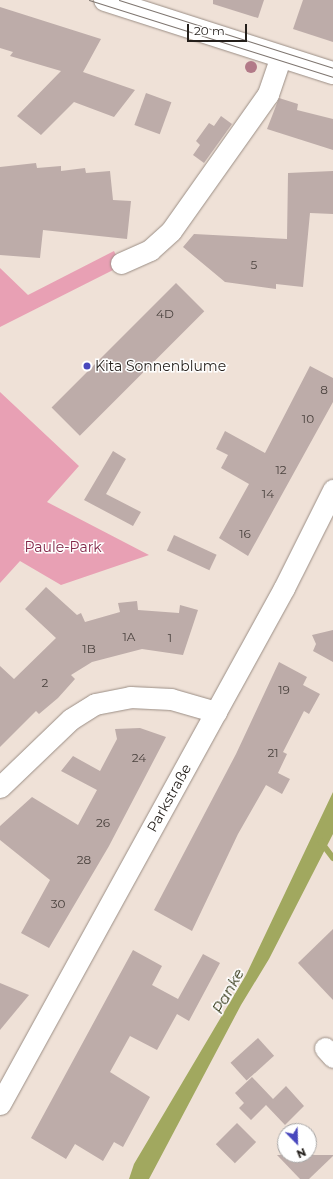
<!DOCTYPE html>
<html>
<head>
<meta charset="utf-8">
<style>
  body { margin:0 }
  #map { position:relative; width:333px; height:1179px; overflow:hidden; background:#efe1d7; font-family:Montserrat,sans-serif }
  div>[style] { position:absolute }
  .green>* { inset:0; background:#e8a0b4 }
  .water>* { inset:0; background:#a1a85f }
  .stream>* { height:6px; margin:-3px; padding:0 3px; transform-origin:3px; border-radius:3px; background:#a1a85f }
  .building>* { inset:0; background:#bdaca9; transform-origin:0 0 }
  .roads { filter:drop-shadow(0 0 1px #9b8e85) drop-shadow(0 0 1px #9b8e85) }
  .minor>* { height:21px; margin:-10.5px; padding:0 10.5px; transform-origin:10.5px; border-radius:10.5px; background:#fff }
  .major>* { height:22px; margin:-11px; padding:0 11px; transform-origin:11px; border-radius:11px; background:#fff }
  .tram>* { height:1px; margin:-0.5px; padding:0 0.5px; transform-origin:0.5px; border-radius:0.5px; background:#7f7670 }
  .trees>* { width:12px; height:12px; margin:-6px; border-radius:50%; background:#b27a88 }
  .dots>* { width:11px; height:11px; translate:-50% -50%; box-sizing:border-box; border:2px solid #fff; border-radius:50% }
  span { translate:-50% -50%; white-space:nowrap; text-align:center; line-height:1.15; -webkit-text-stroke:3px #fff; paint-order:stroke }
  .number-label { font-size:12px; color:#4a423e }
  .number-label span { -webkit-text-stroke-width:0 }
  .poi-label { font-size:14px; color:#241f1b }
  .left { translate:0 -50%; text-align:left }
  .park-label { font-size:14px; color:#812648 }
  .street-label { font-size:14px; color:#241f1b }
  .water-label { font-size:15px; color:#323514; font-style:italic }
  .north { position:absolute; left:277px; top:1123px; width:40px; height:40px; box-sizing:border-box; background:#fff; border:1px solid #a7a5a4; border-radius:50%; rotate:157deg; font-size:11px; font-weight:700; line-height:16px; text-align:center; color:#241f1b }
  .north::after { content:''; display:block; margin:auto; width:14px; height:18px; background:#4948bd; clip-path:polygon(50% 0,100% 100%,50% 72%,0 100%) }
  .scale { position:absolute; left:187px; top:24px; width:60px; height:18px; box-sizing:border-box; border:2px solid #241f1b; border-top:0; padding-left:5px; font-size:12px; line-height:14px; white-space:nowrap; color:#241f1b; -webkit-text-stroke:3px #fff; paint-order:stroke }
</style>
</head>
<body>
<div id="map">
  <div class="green">
    <div style="clip-path:polygon(114px 251px,121px 266px,0 327px,0 268px,28px 295px)"></div>
    <div style="clip-path:polygon(0 392px,79px 466px,47px 502px,149px 555px,61px 585px,20px 561px,0 583px)"></div>
  </div>
  <div class="water">
    <div style="clip-path:polygon(333px 792px,333px 834px,269px 959px,241px 1005px,149px 1179px,129px 1179px,134px 1164px,246px 975px)"></div>
  </div>
  <div class="stream">
    <div style="left:321px;top:842px;width:20px;rotate:53deg"></div>
  </div>
  <div class="building">
    <div style="clip-path:polygon(213px 0,264px 0,258px 18px,213px 4px)"></div>
    <div style="clip-path:polygon(303px 0,333px 0,333px 42px,293px 29px)"></div>
    <div style="clip-path:polygon(0 7px,101px 39px,83px 72px,135px 90px,114px 117px,74px 102px,41px 135px,17px 116px,61px 71px,10px 56px,13px 52px,0 48px)"></div>
    <div style="left:146px;top:93px;width:27px;height:34px;rotate:20deg"></div>
    <div style="clip-path:polygon(279px 98px,298px 104px,297px 110px,333px 119px,333px 150px,267px 129px)"></div>
    <div style="clip-path:polygon(221px 116px,232px 124px,204px 163px,193px 155px,200px 145px,196px 141px,209px 123px,214px 126px)"></div>
    <div style="clip-path:polygon(36px 163px,37px 168px,61px 166px,61px 171px,85px 168px,86px 173px,110px 171px,113px 200px,131px 201px,127px 239px,43px 230px,40px 258px,0 255px,0 167px)"></div>
    <div style="clip-path:polygon(333px 171px,333px 214px,310px 213px,303px 287px,276px 284px,276px 289px,225px 282px,183px 247px,194px 234px,287px 239px,288px 173px)"></div>
    <div style="left:176px;top:283px;width:40px;height:176px;rotate:45deg"></div>
    <div style="clip-path:polygon(310px 366px,333px 378px,333px 402px,248px 556px,219px 538px,249px 484px,221px 468px,228px 455px,216px 449px,225px 431px,265px 453px)"></div>
    <div style="clip-path:polygon(113px 451px,126px 459px,106px 494px,141px 512px,133px 526px,84px 500px)"></div>
    <div style="left:174px;top:535px;width:47px;height:17px;rotate:25deg"></div>
    <div style="clip-path:polygon(46px 587px,77px 615px,81px 613px,85px 622px,120px 612px,118px 603px,137px 601px,138px 610px,179px 613px,180px 605px,198px 610px,183px 655px,142px 649px,92px 662px,71px 675px,75px 679px,58px 698px,39px 714px,36px 711px,0 747px,0 666px,14px 679px,56px 638px,25px 609px)"></div>
    <div style="clip-path:polygon(333px 630px,333px 662px,313px 651px,316px 644px,312px 635px)"></div>
    <div style="clip-path:polygon(279px 662px,307px 677px,303px 685px,320px 694px,309px 714px,304px 711px,283px 752px,287px 754px,278px 773px,290px 779px,282px 794px,266px 785px,238px 834px,192px 931px,154px 910px,236px 754px)"></div>
    <div style="clip-path:polygon(140px 728px,166px 737px,109px 846px,49px 948px,21px 933px,50px 880px,0 840px,0 826px,32px 797px,78px 825px,97px 790px,61px 771px,73px 756px,100px 771px,117px 739px,115px 729px)"></div>
    <div style="clip-path:polygon(333px 929px,333px 1000px,298px 963px)"></div>
    <div style="clip-path:polygon(133px 950px,162px 966px,152px 985px,178px 999px,203px 954px,220px 963px,189px 1021px,177px 1014px,157px 1050px,130px 1036px,110px 1072px,150px 1097px,123px 1147px,114px 1142px,103px 1161px,75px 1144px,66px 1159px,31px 1138px)"></div>
    <div style="clip-path:polygon(0 983px,29px 995px,0 1030px)"></div>
    <div style="left:258px;top:1038px;width:24px;height:37px;rotate:48deg"></div>
    <div style="clip-path:polygon(252px 1077px,273px 1099px,286px 1086px,304px 1106px,285px 1125px,266px 1105px,251px 1120px,239px 1108px,244px 1103px,235px 1093px)"></div>
    <div style="left:237px;top:1123px;width:27px;height:30px;rotate:45deg"></div>
    <div style="clip-path:polygon(277px 1155px,333px 1155px,333px 1156px,309px 1179px,300px 1179px)"></div>
  </div>
  <div class="roads">
    <div class="minor">
      <div style="left:121px;top:263px;width:32px;rotate:-24deg"></div>
      <div style="left:150px;top:250px;width:28px;rotate:-42deg"></div>
      <div style="left:171px;top:231px;width:168px;rotate:-54.7deg"></div>
      <div style="left:268px;top:94px;width:40px;rotate:-71.1deg"></div>
      <div style="left:0;top:787px;width:98px;rotate:-43.8deg"></div>
      <div style="left:71px;top:719px;width:28px;rotate:-32deg"></div>
      <div style="left:95px;top:704px;width:36px;rotate:-11deg"></div>
      <div style="left:130px;top:697px;width:41px;rotate:2.8deg"></div>
      <div style="left:171px;top:699px;width:47px;rotate:16.1deg"></div>
      <div style="left:325px;top:1048px;width:12px;rotate:48deg"></div>
      <div style="left:0;top:1104px;width:589px;rotate:-61.17deg"></div>
      <div style="left:284px;top:588px;width:110px;rotate:-63.4deg"></div>
    </div>
    <div class="major">
      <div style="left:105px;top:0;width:239px;rotate:17.8deg"></div>
    </div>
  </div>
  <div class="tram">
    <div style="left:89px;top:0;width:256px;rotate:17.5deg"></div>
    <div style="left:119px;top:0;width:225px;rotate:17.6deg"></div>
  </div>
  <div class="trees">
    <div style="left:251px;top:67px"></div>
  </div>
  <div class="dots">
    <div style="left:87px;top:366px;background:#4948bd"></div>
  </div>
  <div class="number-label">
    <span style="left:254px;top:265px">5</span>
    <span style="left:165px;top:314px">4D</span>
    <span style="left:324px;top:390px">8</span>
    <span style="left:308px;top:419px">10</span>
    <span style="left:281px;top:470px">12</span>
    <span style="left:268px;top:494px">14</span>
    <span style="left:245px;top:534px">16</span>
    <span style="left:129px;top:637px">1A</span>
    <span style="left:170px;top:638px">1</span>
    <span style="left:89px;top:649px">1B</span>
    <span style="left:45px;top:683px">2</span>
    <span style="left:284px;top:690px">19</span>
    <span style="left:273px;top:753px">21</span>
    <span style="left:139px;top:758px">24</span>
    <span style="left:103px;top:823px">26</span>
    <span style="left:84px;top:860px">28</span>
    <span style="left:58px;top:904px">30</span>
  </div>
  <div class="poi-label">
    <span class="left" style="left:95px;top:366px">Kita Sonnenblume</span>
  </div>
  <div class="park-label">
    <span style="left:63px;top:547px">Paule-Park</span>
  </div>
  <div class="street-label">
    <span style="left:169px;top:798px;rotate:-61deg">Parkstraße</span>
  </div>
  <div class="water-label">
    <span style="left:228px;top:991px;rotate:-61deg">Panke</span>
  </div>
  <div class="north">N</div>
  <div class="scale">20 m</div>
</div>
</body>
</html>
